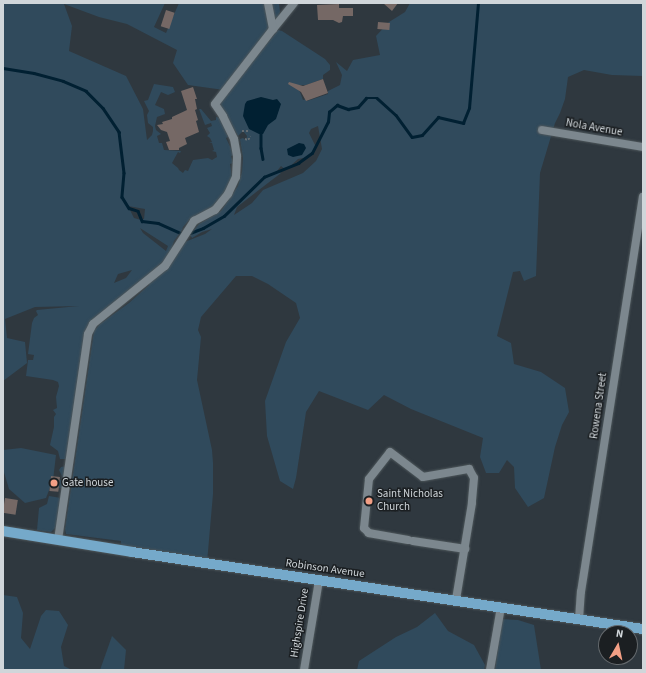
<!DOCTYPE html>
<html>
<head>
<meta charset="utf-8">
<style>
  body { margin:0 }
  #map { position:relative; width:646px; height:673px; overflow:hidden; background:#2f383f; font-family:"Source Sans 3",sans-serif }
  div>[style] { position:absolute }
  .green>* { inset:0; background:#304a5c }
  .water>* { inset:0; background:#012032 }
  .stream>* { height:2.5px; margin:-1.25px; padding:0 1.25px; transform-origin:1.25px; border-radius:1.25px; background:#012032 }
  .building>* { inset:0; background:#756865; transform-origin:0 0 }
  .path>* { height:1.5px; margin-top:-0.75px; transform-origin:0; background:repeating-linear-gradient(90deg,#636b71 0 2px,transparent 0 4px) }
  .roads { filter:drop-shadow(0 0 1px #4e575b) drop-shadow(0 0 1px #4e575b) }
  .minor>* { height:8px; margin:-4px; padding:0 4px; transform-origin:4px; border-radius:4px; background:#7c878e }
  .major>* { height:10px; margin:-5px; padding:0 5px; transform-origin:5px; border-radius:5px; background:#75a9ca }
  .dots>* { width:11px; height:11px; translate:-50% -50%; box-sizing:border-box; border:2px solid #1b1f22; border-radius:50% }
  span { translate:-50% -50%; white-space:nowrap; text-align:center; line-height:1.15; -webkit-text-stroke:3px #1b1f22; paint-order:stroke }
  .street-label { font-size:11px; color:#d0d6da }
  .poi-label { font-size:11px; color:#d0d6da }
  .left { translate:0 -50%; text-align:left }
  .frame { position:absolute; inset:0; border:4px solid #d0d6da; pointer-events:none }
  .north { position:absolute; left:598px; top:625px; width:40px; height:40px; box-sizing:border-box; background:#1b1f22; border:1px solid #63686c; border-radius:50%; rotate:9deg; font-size:11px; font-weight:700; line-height:16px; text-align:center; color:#d0d6da }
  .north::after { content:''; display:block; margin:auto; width:14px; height:18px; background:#f39f85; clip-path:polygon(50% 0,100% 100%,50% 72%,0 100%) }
</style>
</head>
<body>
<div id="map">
  <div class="green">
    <div style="clip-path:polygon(evenodd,3px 3px,165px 3px,154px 27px,166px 33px,179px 3px,279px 3px,280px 12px,276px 25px,224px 90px,188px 85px,173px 63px,177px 50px,127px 24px,99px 17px,64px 4px,72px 26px,69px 51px,126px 76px,143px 109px,147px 140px,152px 135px,153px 131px,153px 127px,148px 123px,147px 115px,149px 111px,144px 101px,148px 100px,154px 84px,173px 87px,175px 92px,168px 95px,161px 92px,155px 105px,164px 109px,165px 114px,157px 117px,155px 126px,156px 130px,161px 134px,157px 136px,159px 143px,162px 143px,164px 150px,181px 151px,180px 153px,178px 152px,172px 163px,178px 168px,179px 170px,183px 173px,185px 170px,188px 171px,193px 160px,208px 158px,212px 160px,217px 157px,216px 152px,212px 151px,214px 150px,212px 143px,209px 143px,212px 142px,210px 138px,207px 136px,210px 133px,207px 128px,212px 126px,211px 123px,205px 125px,199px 109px,201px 109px,211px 121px,216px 120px,216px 117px,221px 118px,228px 137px,226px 138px,234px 155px,231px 156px,233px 163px,230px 164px,232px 177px,223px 195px,212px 207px,190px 219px,183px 227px,182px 230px,174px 241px,172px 247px,205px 234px,212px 229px,202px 232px,192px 238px,190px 235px,199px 224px,221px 211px,238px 186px,242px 172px,243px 158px,240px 139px,243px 138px,246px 140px,247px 136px,243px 131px,238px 136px,220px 105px,221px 100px,278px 30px,282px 31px,325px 59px,330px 65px,330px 70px,323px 75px,323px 79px,306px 85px,298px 85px,296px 87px,300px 92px,303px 100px,306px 99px,307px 101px,328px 94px,328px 91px,340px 85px,342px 75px,336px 62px,347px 71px,353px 60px,380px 55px,376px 36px,389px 22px,405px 12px,410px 3px,643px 3px,643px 76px,612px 75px,584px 70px,568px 77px,565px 99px,560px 113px,555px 123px,540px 173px,536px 276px,524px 281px,520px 271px,513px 272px,497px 336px,511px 343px,514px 364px,541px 372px,565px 388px,569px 412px,562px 425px,555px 447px,544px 498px,528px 507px,515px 488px,514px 467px,507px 460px,499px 473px,486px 473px,480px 457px,483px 438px,411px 409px,384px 395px,368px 410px,319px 391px,306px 412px,296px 478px,293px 489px,280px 481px,267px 436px,265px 401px,286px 342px,300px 318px,296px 303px,268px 284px,252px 276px,236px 276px,201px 317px,198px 330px,201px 337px,197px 380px,212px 450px,213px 463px,213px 494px,207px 563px,120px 550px,121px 541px,66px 534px,65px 529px,94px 331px,100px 324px,129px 303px,149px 285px,150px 278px,166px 259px,88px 326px,67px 459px,60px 459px,58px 451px,50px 445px,54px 427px,54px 417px,56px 414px,53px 410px,57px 408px,56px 397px,59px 386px,58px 382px,53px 380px,26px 376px,28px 360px,33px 360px,34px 355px,28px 354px,32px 323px,34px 318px,38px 315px,36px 311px,37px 310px,79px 306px,35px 307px,5px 319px,7px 338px,25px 342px,27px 363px,3px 381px,3px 3px,318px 126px,322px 149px,316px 161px,303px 173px,263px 190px,252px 203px,234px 215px,237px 207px,281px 173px,277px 171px,281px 166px,286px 170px,298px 159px,308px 157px,316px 147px,309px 133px,311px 129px,318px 126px,3px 3px,128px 206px,145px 209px,144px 219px,141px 220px,134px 218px,128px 206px,3px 3px,140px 228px,168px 246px,166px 251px,143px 233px,140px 228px,3px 3px,132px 270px,126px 278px,114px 283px,118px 274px,132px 270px)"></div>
    <div style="clip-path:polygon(21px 448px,56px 455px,53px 480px,46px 498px,25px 503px,9px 489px,3px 469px,3px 450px)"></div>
    <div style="clip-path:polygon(67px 466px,63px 488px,58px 488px,60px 480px,62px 480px,63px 478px,59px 470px,61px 467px)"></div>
    <div style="clip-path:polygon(49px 496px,61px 498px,56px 527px,51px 532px,37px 530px,39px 508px,47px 504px)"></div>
    <div style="clip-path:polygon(3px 595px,17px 597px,23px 613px,21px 638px,30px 649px,41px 616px,46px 610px,59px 611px,68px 625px,61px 647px,64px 666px,72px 670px,3px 670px)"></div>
    <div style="clip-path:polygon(435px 613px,448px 631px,474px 645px,485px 665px,484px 670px,357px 670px,359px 661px,396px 637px,417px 627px)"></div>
    <div style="clip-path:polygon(502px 619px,518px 620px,534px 625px,541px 670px,495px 670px)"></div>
    <div style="clip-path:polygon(112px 636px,126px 650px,124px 670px,100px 670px)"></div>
  </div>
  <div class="water">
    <div style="clip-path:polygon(261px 97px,273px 100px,277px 99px,281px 104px,276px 119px,268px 125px,263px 134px,259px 134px,249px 129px,243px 116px,245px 104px,247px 101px)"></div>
    <div style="clip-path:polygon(299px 143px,304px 144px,306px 148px,302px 155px,293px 157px,288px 155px,287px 149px)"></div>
  </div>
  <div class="stream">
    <div style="left:3px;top:68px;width:31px;rotate:9deg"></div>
    <div style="left:34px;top:73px;width:30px;rotate:15deg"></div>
    <div style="left:63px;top:81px;width:25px;rotate:23deg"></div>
    <div style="left:86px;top:91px;width:24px;rotate:45deg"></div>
    <div style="left:103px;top:108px;width:29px;rotate:56deg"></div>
    <div style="left:119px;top:132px;width:41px;rotate:83deg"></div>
    <div style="left:124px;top:173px;width:24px;rotate:95deg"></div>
    <div style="left:122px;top:197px;width:13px;rotate:58deg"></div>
    <div style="left:129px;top:208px;width:9px;rotate:18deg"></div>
    <div style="left:138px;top:211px;width:11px;rotate:68deg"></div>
    <div style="left:142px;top:221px;width:16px;rotate:7deg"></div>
    <div style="left:158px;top:223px;width:27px;rotate:24deg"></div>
    <div style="left:261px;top:133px;width:15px;rotate:90deg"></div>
    <div style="left:261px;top:148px;width:11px;rotate:80deg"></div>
    <div style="left:190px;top:233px;width:14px;rotate:-21deg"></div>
    <div style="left:203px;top:228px;width:24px;rotate:-30deg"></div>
    <div style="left:224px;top:216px;width:56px;rotate:-44.3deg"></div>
    <div style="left:264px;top:177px;width:37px;rotate:-22deg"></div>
    <div style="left:298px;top:163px;width:17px;rotate:-36deg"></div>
    <div style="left:312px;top:153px;width:35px;rotate:-63deg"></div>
    <div style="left:328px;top:122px;width:10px;rotate:-84deg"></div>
    <div style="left:329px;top:112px;width:11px;rotate:-41deg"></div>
    <div style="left:337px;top:105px;width:12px;rotate:20deg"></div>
    <div style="left:348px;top:109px;width:10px;rotate:-11deg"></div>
    <div style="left:358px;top:107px;width:12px;rotate:-48deg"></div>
    <div style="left:366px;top:98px;width:11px"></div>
    <div style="left:377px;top:98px;width:25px;rotate:42deg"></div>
    <div style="left:396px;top:115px;width:27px;rotate:54deg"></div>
    <div style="left:412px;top:137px;width:10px;rotate:-11deg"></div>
    <div style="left:422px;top:135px;width:24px;rotate:-48deg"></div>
    <div style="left:438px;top:117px;width:26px;rotate:13deg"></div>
    <div style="left:463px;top:123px;width:16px;rotate:-68deg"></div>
    <div style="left:469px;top:108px;width:105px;rotate:-85.1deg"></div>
  </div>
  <div class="building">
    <div style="clip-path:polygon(383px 3px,398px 3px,392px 11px)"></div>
    <div style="clip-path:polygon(339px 4px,339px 8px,353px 8px,353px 16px,343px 16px,342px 22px,339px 23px,333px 20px,318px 20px,317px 5px)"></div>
    <div style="left:166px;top:10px;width:9px;height:17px;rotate:18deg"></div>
    <div style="left:378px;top:22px;width:12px;height:7px;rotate:5deg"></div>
    <div style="clip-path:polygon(323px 79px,328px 93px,306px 101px,301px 92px,288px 84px,289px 82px,303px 86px)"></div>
    <div style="clip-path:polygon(193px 87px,197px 99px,195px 99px,197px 109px,195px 110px,198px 120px,196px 121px,199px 132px,185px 138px,187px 144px,179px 148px,179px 150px,169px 150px,166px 142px,170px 141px,167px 132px,161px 130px,157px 125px,163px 124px,162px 122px,172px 119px,172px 117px,187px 110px,181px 91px)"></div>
    <div style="left:51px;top:476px;width:9px;height:15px;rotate:6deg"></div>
    <div style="left:5px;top:498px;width:13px;height:15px;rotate:9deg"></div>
  </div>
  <div class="path">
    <div style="left:242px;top:131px;width:6px"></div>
    <div style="left:245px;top:139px;width:3px;rotate:18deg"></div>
    <div style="left:248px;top:140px;width:4px;rotate:-63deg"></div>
  </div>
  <div class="roads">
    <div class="minor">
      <div style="left:273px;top:29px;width:33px;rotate:-51deg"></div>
      <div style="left:542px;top:130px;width:102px;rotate:9.6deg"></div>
      <div style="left:58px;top:540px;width:208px;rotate:-81.7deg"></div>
      <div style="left:88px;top:334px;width:11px;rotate:-63deg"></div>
      <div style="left:93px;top:324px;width:92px;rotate:-38.9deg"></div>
      <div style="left:165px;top:266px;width:54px;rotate:-57.2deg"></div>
      <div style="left:194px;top:221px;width:24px;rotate:-28deg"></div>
      <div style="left:215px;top:210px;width:21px;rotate:-51deg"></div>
      <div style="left:228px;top:194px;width:19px;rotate:-65deg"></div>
      <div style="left:236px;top:177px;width:21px;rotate:-87deg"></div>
      <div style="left:237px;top:156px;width:17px;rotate:-100deg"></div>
      <div style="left:234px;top:139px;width:25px;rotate:-116deg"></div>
      <div style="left:223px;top:116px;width:14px;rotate:-124deg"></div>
      <div style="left:215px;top:104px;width:95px;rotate:-52.3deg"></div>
      <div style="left:273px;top:29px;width:26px;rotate:-101deg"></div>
      <div style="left:408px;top:540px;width:40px;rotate:-170deg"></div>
      <div style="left:369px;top:533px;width:7px;rotate:-135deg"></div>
      <div style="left:364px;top:528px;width:49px;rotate:-84.2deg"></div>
      <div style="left:369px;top:479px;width:34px;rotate:-52deg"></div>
      <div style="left:390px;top:452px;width:41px;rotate:37.1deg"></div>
      <div style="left:423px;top:477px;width:47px;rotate:-9.9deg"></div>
      <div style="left:469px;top:469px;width:10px;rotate:61deg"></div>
      <div style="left:474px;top:478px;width:25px;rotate:95deg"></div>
      <div style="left:472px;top:503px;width:98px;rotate:99.4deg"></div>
      <div style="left:413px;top:541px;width:53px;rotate:8.7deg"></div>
      <div style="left:579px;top:619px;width:27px;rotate:-86deg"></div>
      <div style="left:581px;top:592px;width:400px;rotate:-81.1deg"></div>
      <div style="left:304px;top:670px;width:91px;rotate:-80.5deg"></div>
      <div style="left:490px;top:670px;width:64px;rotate:-80.1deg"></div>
    </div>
    <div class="major">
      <div style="left:3px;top:531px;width:131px;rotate:9.2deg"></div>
      <div style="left:132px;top:552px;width:517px;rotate:8.57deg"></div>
    </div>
  </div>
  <div class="dots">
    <div style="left:54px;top:483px;background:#f39f85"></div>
    <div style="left:369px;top:501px;background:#f39f85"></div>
  </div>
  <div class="street-label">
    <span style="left:594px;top:128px;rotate:10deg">Nola Avenue</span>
    <span style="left:599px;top:406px;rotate:-82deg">Rowena Street</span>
    <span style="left:325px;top:569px;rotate:8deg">Robinson Avenue</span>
    <span style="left:300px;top:623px;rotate:-81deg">Highspire Drive</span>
  </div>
  <div class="poi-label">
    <span class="left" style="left:62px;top:483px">Gate house</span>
    <span class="left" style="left:377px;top:501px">Saint Nicholas<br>Church</span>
  </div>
  <div class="frame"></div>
  <div class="north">N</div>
</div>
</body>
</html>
